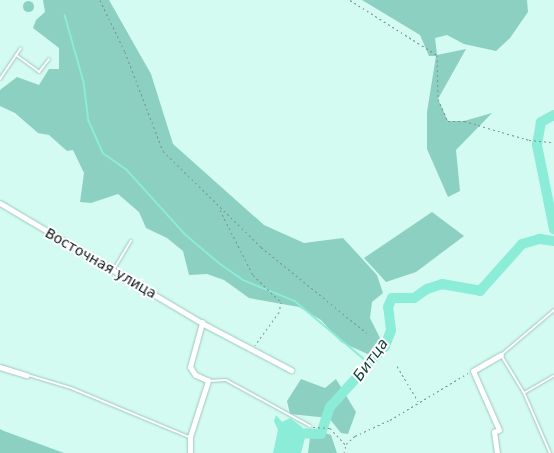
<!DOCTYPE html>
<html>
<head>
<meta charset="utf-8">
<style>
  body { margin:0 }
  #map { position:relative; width:554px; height:453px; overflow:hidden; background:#d3fbf1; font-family:"DejaVu Sans",sans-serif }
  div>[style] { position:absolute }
  .green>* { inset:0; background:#8bd0c1 }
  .round { border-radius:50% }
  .water>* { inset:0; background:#8becd8 }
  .stream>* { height:1.5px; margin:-0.75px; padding:0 0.75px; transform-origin:0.75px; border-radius:0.75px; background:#8becd8 }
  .river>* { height:10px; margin:-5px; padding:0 5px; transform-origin:5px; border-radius:5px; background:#8becd8 }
  .path>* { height:1px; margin-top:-0.5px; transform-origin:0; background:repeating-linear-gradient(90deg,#79958f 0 2px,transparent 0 5px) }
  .roads { filter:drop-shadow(0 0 1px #a0c6bd) drop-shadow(0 0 1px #a0c6bd) }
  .service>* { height:2px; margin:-1px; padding:0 1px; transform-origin:1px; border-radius:1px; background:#fff }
  .minor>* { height:4.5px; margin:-2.25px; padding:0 2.25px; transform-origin:2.25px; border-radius:2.25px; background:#fff }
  span { translate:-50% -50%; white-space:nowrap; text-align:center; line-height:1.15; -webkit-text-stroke:4px #fff; paint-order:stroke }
  .street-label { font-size:14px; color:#0a1816 }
  .water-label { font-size:15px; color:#144139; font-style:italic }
</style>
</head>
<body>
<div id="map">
  <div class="green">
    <div style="clip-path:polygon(43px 0,109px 0,151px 74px,173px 144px,264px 225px,304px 243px,343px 238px,377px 275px,383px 293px,372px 302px,370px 318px,383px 344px,372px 356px,341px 342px,321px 320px,299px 307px,249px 298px,224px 280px,207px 274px,189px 275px,183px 251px,167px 238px,146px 228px,139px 212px,118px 194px,91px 203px,80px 202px,84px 173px,73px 150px,67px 151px,49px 135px,38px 133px,15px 113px,0 106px,0 90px,17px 77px,39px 85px,49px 69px,59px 69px,59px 48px,33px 28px,36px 20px,45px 12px)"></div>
    <div style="clip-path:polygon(362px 0,527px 0,528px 12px,510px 38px,496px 51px,464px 44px,447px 35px,435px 38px,437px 55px,466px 49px,438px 99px,448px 121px,464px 121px,492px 113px,456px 150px,460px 191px,448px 197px,427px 149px,427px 112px,436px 56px,429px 56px,420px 35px)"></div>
    <div class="round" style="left:22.5px;top:0.5px;width:11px;height:11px"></div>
    <div style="clip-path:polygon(432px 212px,464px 236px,416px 272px,386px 282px,364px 258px)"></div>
    <div style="clip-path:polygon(301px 379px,325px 388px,336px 379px,356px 412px,348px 434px,341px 433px,329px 418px,290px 414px,287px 401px)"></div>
    <div style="clip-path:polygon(0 429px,4px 431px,64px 453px,0 453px)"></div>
    <div style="clip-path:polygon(319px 431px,331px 435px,337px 453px,308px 453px,310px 438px)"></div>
  </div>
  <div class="water">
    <div style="clip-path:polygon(276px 415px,282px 422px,290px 418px,302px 427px,305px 438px,301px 453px,273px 453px,278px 430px,274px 421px)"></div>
  </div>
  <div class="stream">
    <div style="left:65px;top:15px;width:70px;rotate:74.2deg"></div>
    <div style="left:84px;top:82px;width:39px;rotate:83deg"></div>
    <div style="left:89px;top:121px;width:35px;rotate:66deg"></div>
    <div style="left:103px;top:153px;width:29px;rotate:35deg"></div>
    <div style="left:127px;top:170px;width:88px;rotate:47.8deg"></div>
    <div style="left:186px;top:235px;width:43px;rotate:40.3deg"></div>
    <div style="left:219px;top:263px;width:29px;rotate:35deg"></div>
    <div style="left:243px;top:280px;width:56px;rotate:22deg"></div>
    <div style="left:295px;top:301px;width:98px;rotate:40deg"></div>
  </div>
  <div class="river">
    <div style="left:554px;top:115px;width:15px;rotate:152deg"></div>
    <div style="left:541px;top:122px;width:23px;rotate:100deg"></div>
    <div style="left:537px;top:145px;width:86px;rotate:78.6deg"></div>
    <div style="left:292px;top:453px;width:20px;rotate:-87deg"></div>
    <div style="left:293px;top:433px;width:28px;rotate:2deg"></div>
    <div style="left:321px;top:434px;width:28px;rotate:-72deg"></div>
    <div style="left:330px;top:407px;width:82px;rotate:-48deg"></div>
    <div style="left:385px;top:346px;width:17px;rotate:-69deg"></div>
    <div style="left:391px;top:330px;width:23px;rotate:-97deg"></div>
    <div style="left:388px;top:307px;width:10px;rotate:-66deg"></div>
    <div style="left:392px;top:298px;width:22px"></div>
    <div style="left:414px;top:298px;width:16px;rotate:-35deg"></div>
    <div style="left:427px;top:289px;width:16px;rotate:-18deg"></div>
    <div style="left:442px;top:284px;width:39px;rotate:10deg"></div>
    <div style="left:480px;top:291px;width:63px;rotate:-48.2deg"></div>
    <div style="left:522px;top:244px;width:19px;rotate:-16deg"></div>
    <div style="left:540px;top:239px;width:14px;rotate:8deg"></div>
  </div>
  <div class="path">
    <div style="left:100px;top:0;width:58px;rotate:64.3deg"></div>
    <div style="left:125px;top:52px;width:106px;rotate:69deg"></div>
    <div style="left:163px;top:151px;width:137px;rotate:44.4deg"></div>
    <div style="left:261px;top:247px;width:136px;rotate:39.1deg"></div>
    <div style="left:350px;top:0;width:103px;rotate:32.3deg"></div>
    <div style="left:437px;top:55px;width:44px;rotate:88.7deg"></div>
    <div style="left:438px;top:99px;width:24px;rotate:66deg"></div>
    <div style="left:448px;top:121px;width:16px"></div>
    <div style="left:464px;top:121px;width:68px;rotate:16.3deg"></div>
    <div style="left:529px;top:140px;width:25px;rotate:5deg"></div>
    <div style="left:220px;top:210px;width:73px;rotate:63.1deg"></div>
    <div style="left:253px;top:275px;width:39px;rotate:44deg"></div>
    <div style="left:281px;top:302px;width:10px;rotate:101deg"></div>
    <div style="left:279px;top:312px;width:41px;rotate:126deg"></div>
    <div style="left:397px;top:366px;width:41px;rotate:59deg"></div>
    <div style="left:313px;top:427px;width:17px;rotate:3deg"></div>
    <div style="left:330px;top:428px;width:22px;rotate:47deg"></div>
    <div style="left:344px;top:453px;width:9px;rotate:-77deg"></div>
    <div style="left:346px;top:444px;width:12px;rotate:-42deg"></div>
    <div style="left:355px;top:436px;width:38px;rotate:-25deg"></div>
    <div style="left:390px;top:420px;width:91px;rotate:-31.1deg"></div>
  </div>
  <div class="roads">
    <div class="service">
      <div style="left:16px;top:55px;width:29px;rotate:36deg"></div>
      <div style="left:39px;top:72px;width:16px;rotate:-52deg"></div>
      <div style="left:0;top:79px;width:37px;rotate:-56deg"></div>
      <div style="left:114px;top:269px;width:33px;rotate:-59deg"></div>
      <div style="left:28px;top:375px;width:45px;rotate:16.8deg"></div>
      <div style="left:71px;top:388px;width:128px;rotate:22.6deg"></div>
      <div style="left:209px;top:381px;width:17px;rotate:-3deg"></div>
      <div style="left:226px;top:380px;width:96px;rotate:28.7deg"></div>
      <div style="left:524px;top:393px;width:34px;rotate:-30deg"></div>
      <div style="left:550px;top:453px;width:65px;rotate:-113.4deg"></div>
      <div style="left:524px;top:393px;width:44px;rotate:-121.2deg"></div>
      <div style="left:501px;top:355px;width:70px;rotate:-40.3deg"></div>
    </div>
    <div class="minor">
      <div style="left:0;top:203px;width:235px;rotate:30.7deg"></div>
      <div style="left:202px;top:323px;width:101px;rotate:27.8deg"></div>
      <div style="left:0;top:367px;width:28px;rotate:17deg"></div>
      <div style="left:190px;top:453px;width:16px;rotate:-90deg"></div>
      <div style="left:190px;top:437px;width:59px;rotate:-72.2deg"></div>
      <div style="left:208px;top:381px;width:14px;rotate:-155deg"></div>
      <div style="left:195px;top:375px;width:9px;rotate:-122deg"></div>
      <div style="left:190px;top:367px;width:46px;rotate:-74.7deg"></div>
      <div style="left:497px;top:453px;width:21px;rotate:-98deg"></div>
      <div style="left:494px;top:432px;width:5px;rotate:-22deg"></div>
      <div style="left:499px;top:430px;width:64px;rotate:-113.8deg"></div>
      <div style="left:473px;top:371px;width:32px;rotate:-30deg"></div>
    </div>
  </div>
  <div class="street-label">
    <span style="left:101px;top:263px;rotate:30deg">Восточная улица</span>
  </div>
  <div class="water-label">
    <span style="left:371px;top:360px;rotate:-54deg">Битца</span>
  </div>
</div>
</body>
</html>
